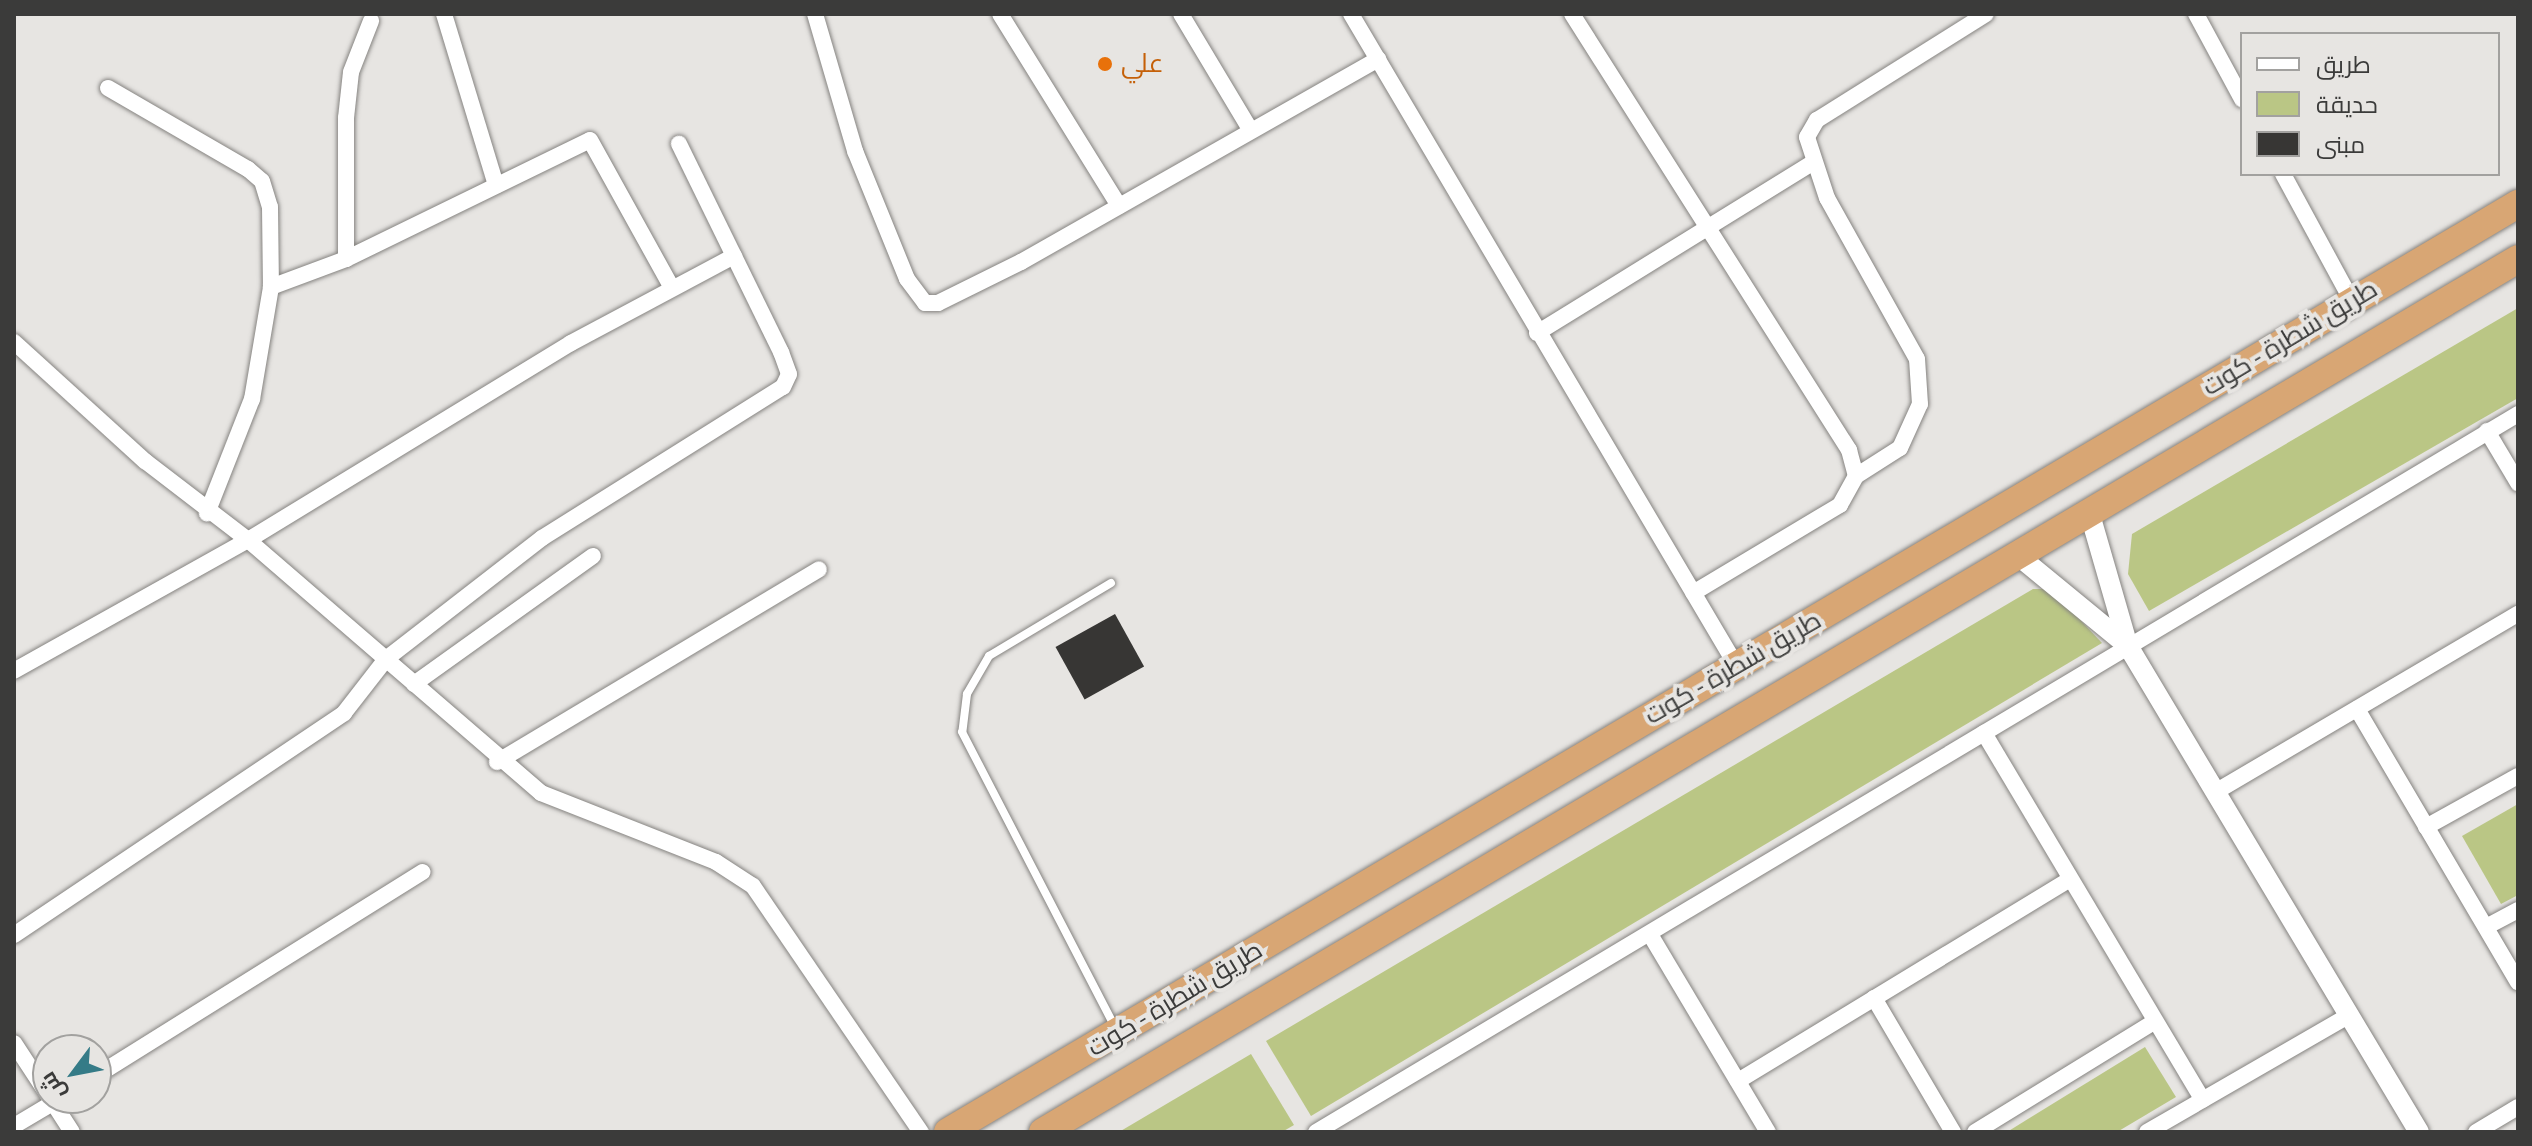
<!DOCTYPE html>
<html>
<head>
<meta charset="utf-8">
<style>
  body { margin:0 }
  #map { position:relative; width:2532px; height:1146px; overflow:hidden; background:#e7e5e2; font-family:"Source Sans 3",Cairo,sans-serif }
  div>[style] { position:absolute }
  .green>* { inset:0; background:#bac685 }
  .building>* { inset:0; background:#373634; transform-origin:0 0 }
  .roads { filter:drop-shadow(0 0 2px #858380) drop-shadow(0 0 2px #858380) }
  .service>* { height:8px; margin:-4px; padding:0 4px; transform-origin:4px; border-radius:4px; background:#fff }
  .minor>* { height:16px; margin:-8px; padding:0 8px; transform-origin:8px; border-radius:8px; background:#fff }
  .tertiary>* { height:20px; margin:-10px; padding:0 10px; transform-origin:10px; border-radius:10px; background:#fff }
  .trunk>* { height:28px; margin:-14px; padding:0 14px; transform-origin:14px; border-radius:14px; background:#d8a674 }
  .dots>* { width:22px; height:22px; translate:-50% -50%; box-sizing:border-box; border:4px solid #e7e5e2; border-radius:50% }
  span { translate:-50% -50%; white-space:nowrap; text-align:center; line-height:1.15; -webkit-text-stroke:8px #e7e5e2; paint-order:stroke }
  .food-label { font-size:26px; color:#c56008 }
  .left { translate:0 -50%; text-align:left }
  .street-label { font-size:26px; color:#3b3b3a }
  .frame { position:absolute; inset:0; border:16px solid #3b3b3a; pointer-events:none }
  .legend { position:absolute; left:2240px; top:32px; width:260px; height:144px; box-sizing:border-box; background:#e7e5e2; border:2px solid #a2a19f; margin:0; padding:10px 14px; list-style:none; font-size:24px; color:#3b3b3a }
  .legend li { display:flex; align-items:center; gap:16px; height:40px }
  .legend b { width:40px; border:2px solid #a2a19f }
  .north { position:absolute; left:32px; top:1034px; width:80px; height:80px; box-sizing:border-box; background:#e7e5e2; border:2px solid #a2a19f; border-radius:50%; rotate:238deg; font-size:22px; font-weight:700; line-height:32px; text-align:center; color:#3b3b3a }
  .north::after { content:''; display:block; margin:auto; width:28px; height:36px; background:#357b87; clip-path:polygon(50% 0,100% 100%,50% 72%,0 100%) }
</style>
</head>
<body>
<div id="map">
  <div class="green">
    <div style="clip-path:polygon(2518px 308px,2518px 398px,2149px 611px,2128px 574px,2132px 534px)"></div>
    <div style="clip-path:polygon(2033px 589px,2051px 589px,2102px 643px,1311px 1116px,1266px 1041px)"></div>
    <div style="clip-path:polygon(2518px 804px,2518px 895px,2501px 904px,2462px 836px)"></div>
    <div style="clip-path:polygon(2145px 1047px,2176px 1097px,2117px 1132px,2007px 1132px)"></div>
    <div style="clip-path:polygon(1251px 1054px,1294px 1125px,1282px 1132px,1119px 1132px)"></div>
  </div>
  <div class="building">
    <div style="left:1115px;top:614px;width:60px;height:68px;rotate:61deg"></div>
  </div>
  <div class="roads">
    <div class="service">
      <div style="left:1111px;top:583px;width:142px;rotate:149.1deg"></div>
      <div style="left:989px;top:656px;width:44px;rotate:120.1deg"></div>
      <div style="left:967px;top:694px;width:38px;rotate:97deg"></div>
      <div style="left:962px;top:732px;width:335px;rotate:62.6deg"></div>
    </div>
    <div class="minor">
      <div style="left:444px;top:14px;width:179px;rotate:73.1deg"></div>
      <div style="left:815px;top:14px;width:143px;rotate:73.7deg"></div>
      <div style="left:855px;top:151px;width:138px;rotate:67.9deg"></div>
      <div style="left:907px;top:279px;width:30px;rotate:53deg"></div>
      <div style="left:925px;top:303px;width:13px"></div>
      <div style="left:938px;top:303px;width:93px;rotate:-26.3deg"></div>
      <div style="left:1021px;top:262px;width:411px;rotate:-29.6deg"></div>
      <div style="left:1000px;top:14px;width:226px;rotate:58.2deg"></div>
      <div style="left:1181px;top:14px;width:136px;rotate:59.1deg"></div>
      <div style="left:1351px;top:14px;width:756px;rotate:59.4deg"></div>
      <div style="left:1572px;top:14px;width:517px;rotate:57.57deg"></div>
      <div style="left:1849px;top:450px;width:27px;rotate:75deg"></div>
      <div style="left:1856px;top:476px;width:33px;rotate:119deg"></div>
      <div style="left:1840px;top:505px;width:171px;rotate:149.1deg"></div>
      <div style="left:2196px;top:14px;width:97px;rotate:61.6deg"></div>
      <div style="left:108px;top:88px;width:162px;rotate:30.1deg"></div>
      <div style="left:248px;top:169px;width:18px;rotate:41deg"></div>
      <div style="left:262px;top:181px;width:27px;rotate:73deg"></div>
      <div style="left:270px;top:207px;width:80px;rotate:89.3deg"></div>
      <div style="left:271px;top:287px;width:114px;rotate:99.6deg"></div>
      <div style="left:252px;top:399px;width:123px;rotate:111.5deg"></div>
      <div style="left:2283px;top:174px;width:145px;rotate:61.5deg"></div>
      <div style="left:734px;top:256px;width:185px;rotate:151.9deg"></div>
      <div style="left:571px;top:343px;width:378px;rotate:148.6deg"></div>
      <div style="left:248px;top:540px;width:387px;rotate:40.8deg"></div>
      <div style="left:541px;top:793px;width:188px;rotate:21.5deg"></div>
      <div style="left:716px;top:862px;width:44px;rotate:33deg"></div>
      <div style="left:753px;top:886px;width:298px;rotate:55.7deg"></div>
      <div style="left:346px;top:259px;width:141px;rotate:-90deg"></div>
      <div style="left:346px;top:118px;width:46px;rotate:-83.8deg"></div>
      <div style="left:351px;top:72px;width:55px;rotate:-68.6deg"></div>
      <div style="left:271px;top:287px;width:80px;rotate:-20.5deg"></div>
      <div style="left:346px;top:259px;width:271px;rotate:-26deg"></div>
      <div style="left:590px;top:140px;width:169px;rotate:61deg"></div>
      <div style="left:1537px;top:333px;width:322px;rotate:-31.7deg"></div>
      <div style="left:14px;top:342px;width:177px;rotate:42.3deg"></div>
      <div style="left:145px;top:461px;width:130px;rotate:37.5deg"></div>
      <div style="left:248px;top:540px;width:268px;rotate:150.8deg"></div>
      <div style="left:2487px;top:431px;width:61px;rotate:59.2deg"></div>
      <div style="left:1856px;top:476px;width:52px;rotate:-32.5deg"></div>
      <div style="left:1900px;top:448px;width:48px;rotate:-65.6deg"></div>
      <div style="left:1920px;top:404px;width:45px;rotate:-93.8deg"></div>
      <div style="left:1917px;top:359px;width:184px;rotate:-119.2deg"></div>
      <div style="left:1827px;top:198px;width:64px;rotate:-108.2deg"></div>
      <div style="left:1807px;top:137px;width:20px;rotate:-60deg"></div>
      <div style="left:1817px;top:120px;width:199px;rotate:-32.1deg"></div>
      <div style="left:414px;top:684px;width:220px;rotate:-35.6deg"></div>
      <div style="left:2357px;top:709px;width:317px;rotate:59.5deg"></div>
      <div style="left:1984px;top:733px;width:427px;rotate:59.2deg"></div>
      <div style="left:497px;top:762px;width:375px;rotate:-30.9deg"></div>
      <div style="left:2217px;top:791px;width:349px;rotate:-30.5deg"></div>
      <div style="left:2426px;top:827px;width:105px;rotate:-29deg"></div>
      <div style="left:2486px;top:927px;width:36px;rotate:-28deg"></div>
      <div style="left:14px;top:935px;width:398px;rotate:-33.9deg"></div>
      <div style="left:344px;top:713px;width:68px;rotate:-52.1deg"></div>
      <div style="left:386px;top:659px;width:197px;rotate:-37.8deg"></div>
      <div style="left:542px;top:538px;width:284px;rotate:-32.1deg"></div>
      <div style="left:783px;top:387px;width:14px;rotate:-65deg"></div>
      <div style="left:789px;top:374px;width:23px;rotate:-110deg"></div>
      <div style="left:781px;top:352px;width:232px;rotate:-116.1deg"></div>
      <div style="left:1651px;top:936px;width:228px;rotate:59.2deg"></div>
      <div style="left:1874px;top:998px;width:156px;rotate:59.5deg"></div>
      <div style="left:14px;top:1043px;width:62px;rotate:56.8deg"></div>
      <div style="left:96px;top:1076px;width:385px;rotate:-32deg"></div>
      <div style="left:1738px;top:1081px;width:386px;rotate:-31.3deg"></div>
      <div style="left:50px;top:1098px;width:40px;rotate:57.1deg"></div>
      <div style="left:14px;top:1126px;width:55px;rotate:-30.8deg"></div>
      <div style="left:1316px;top:1132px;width:1400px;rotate:-30.85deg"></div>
      <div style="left:1975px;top:1132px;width:210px;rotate:-31.6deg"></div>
      <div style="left:2147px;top:1132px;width:234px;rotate:-30deg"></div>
      <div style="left:2476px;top:1132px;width:49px;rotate:-30.8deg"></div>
    </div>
    <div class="tertiary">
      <div style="left:2091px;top:518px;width:133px;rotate:73.9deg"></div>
      <div style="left:2128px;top:646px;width:566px;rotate:59.09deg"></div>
      <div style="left:2021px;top:558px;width:139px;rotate:39.4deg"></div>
    </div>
    <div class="trunk">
      <div style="left:948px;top:1132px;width:1824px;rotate:-30.59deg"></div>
      <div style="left:1043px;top:1132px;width:1714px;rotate:-30.62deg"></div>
    </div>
  </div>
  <div class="dots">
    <div style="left:1105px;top:64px;background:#e8710a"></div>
  </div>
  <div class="food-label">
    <span class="left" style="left:1121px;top:64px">علي</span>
  </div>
  <div class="street-label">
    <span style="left:2290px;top:338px;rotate:-31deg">طريق شطرة - كوت</span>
    <span style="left:1733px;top:668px;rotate:-30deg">طريق شطرة - كوت</span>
    <span style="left:1175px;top:999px;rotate:-31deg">طريق شطرة - كوت</span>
  </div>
  <div class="frame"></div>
  <ul class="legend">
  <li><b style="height:10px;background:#fff"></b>طريق</li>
  <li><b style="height:22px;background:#bac685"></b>حديقة</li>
  <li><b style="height:22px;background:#373634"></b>مبنى</li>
  </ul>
  <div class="north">ش</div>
</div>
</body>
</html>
